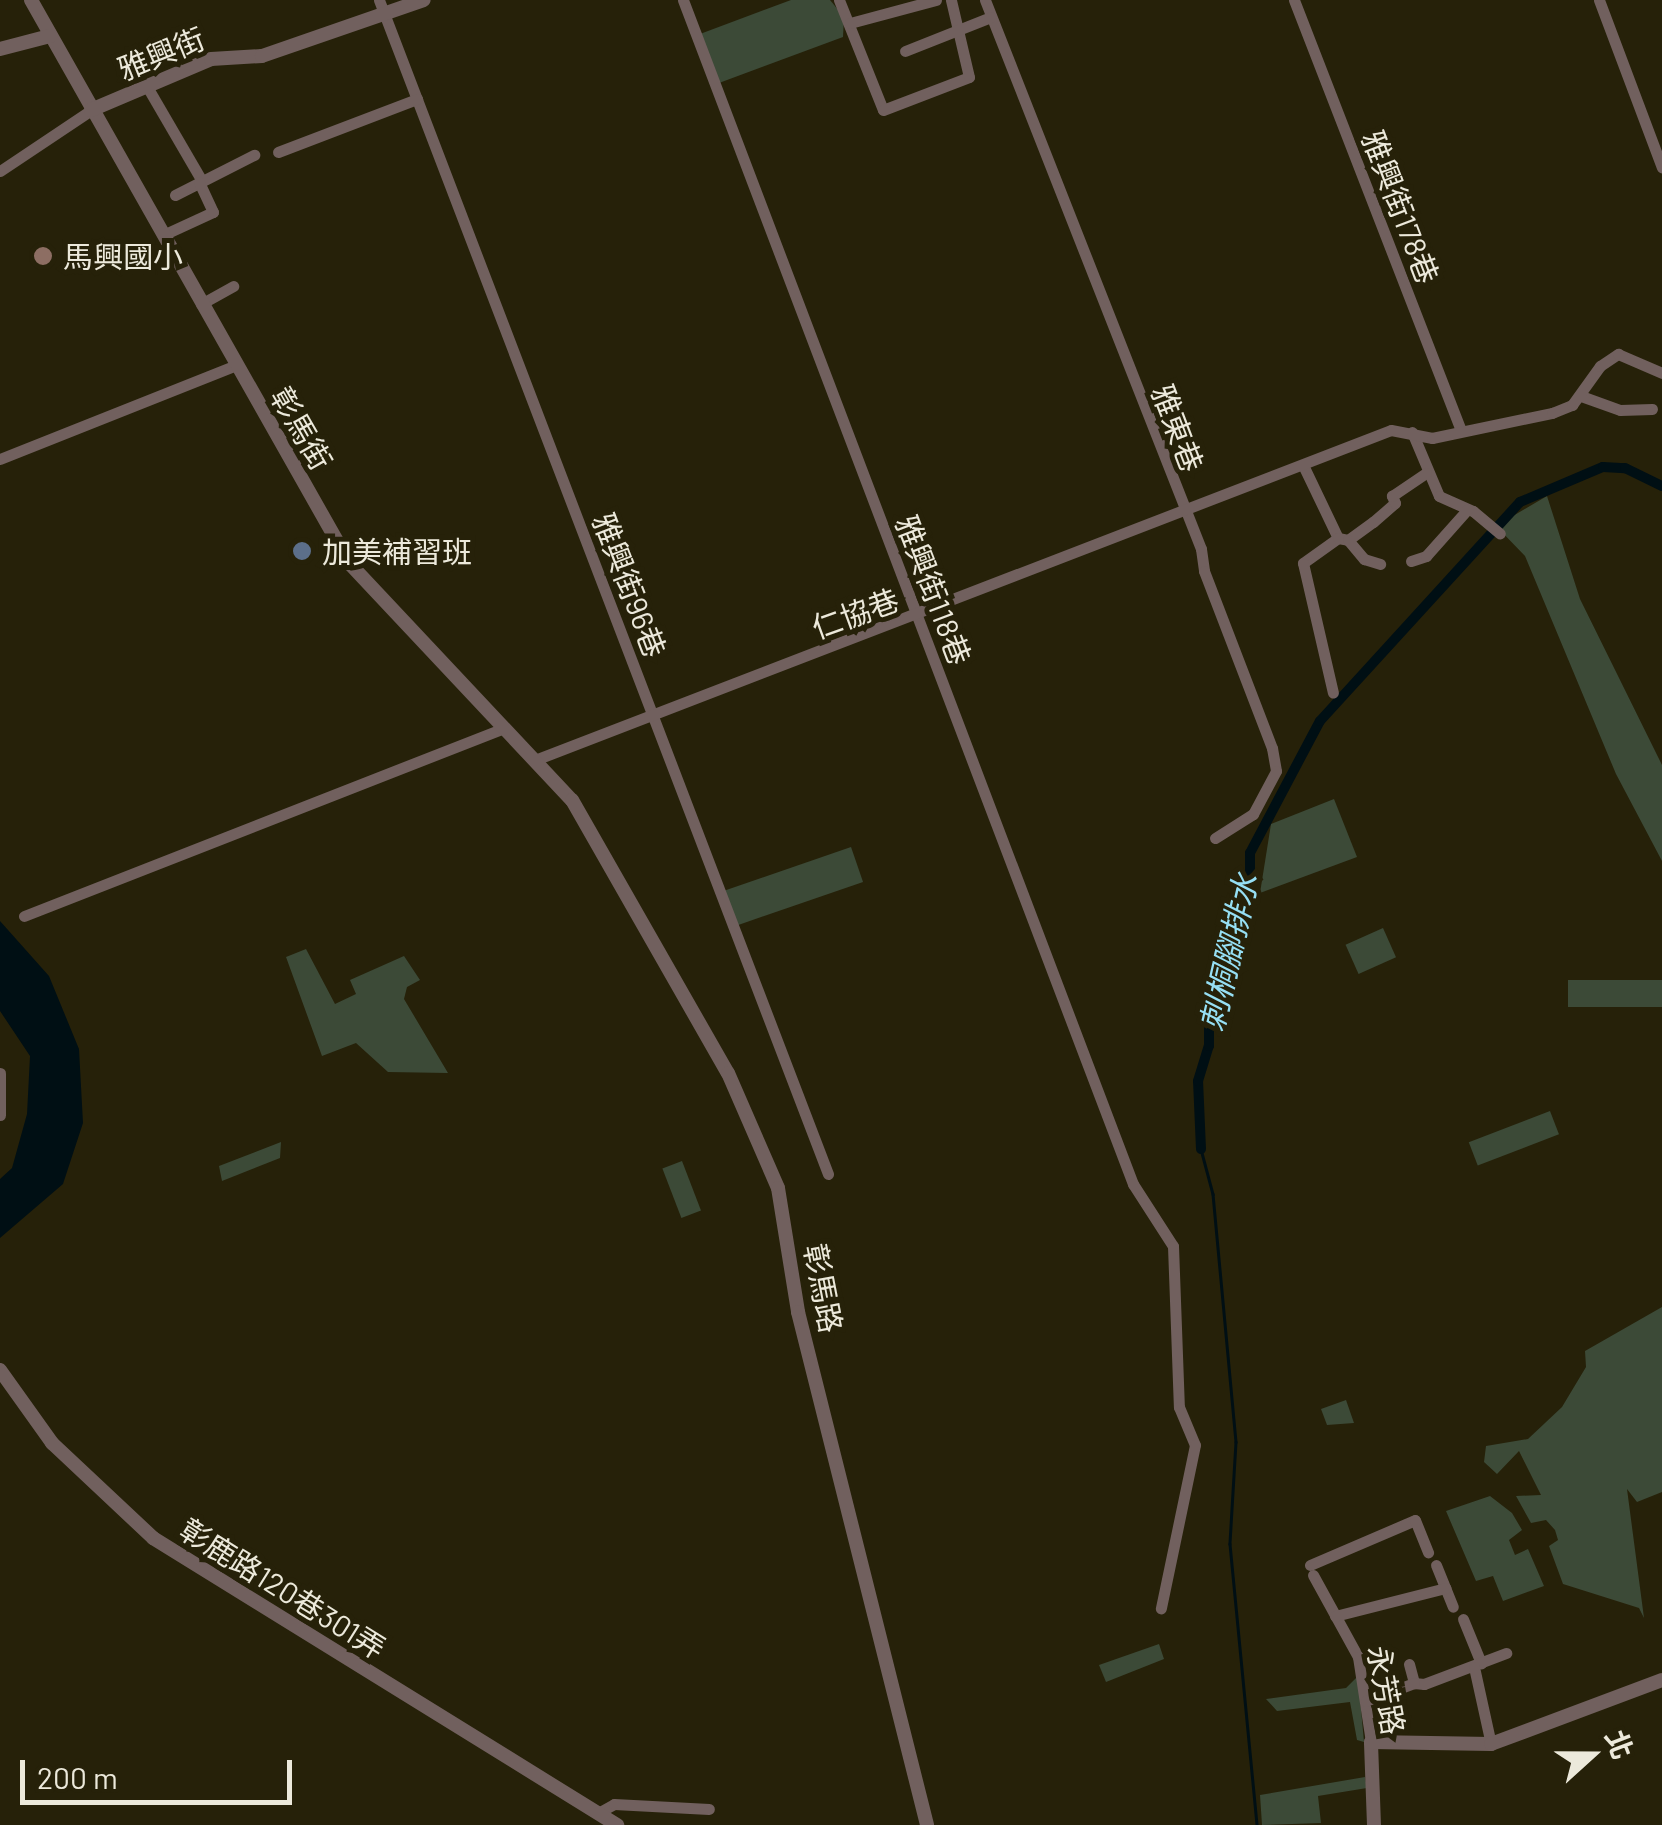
<!DOCTYPE html>
<html>
<head>
<meta charset="utf-8">
<style>
  body { margin:0 }
  #map { position:relative; width:1662px; height:1825px; overflow:hidden; background:#262109; font-family:Barlow,"Noto Sans TC",sans-serif }
  div>[style] { position:absolute }
  .green>* { inset:0; background:#3c4a37; transform-origin:0 0 }
  .water>* { inset:0; background:#000f14 }
  .stream>* { height:2.5px; margin:-1.25px; padding:0 1.25px; transform-origin:1.25px; border-radius:1.25px; background:#000f14 }
  .canal>* { height:10px; margin:-5px; padding:0 5px; transform-origin:5px; border-radius:5px; background:#000f14 }
  .minor>* { height:11px; margin:-5.5px; padding:0 5.5px; transform-origin:5.5px; border-radius:5.5px; background:#71605e }
  .tertiary>* { height:14px; margin:-7px; padding:0 7px; transform-origin:7px; border-radius:7px; background:#71605e }
  .dots>* { width:28px; height:28px; translate:-50% -50%; box-sizing:border-box; border:5px solid #262109; border-radius:50% }
  span { translate:-50% -50%; white-space:nowrap; text-align:center; line-height:1.15; -webkit-text-stroke:10px #262109; paint-order:stroke }
  .street-label { font-size:30px; color:#ece9db }
  .poi-label { font-size:30px; color:#ece9db }
  .left { translate:0 -50%; text-align:left }
  .water-label { font-size:32px; color:#96dff4; font-style:italic }
  .north { position:absolute; left:1542px; top:1705px; width:100px; height:100px; -webkit-text-stroke:8px #262109; paint-order:stroke; rotate:69deg; font-size:28px; font-weight:700; line-height:40px; text-align:center; color:#ece9db }
  .north::after { content:''; display:block; margin:auto; width:35px; height:45px; background:#ece9db; clip-path:polygon(50% 0,100% 100%,50% 72%,0 100%) }
  .scale { position:absolute; left:20px; top:1760px; width:272px; height:45px; box-sizing:border-box; border:5px solid #ece9db; border-top:0; padding-left:12px; font-size:30px; line-height:35px; white-space:nowrap; color:#ece9db; -webkit-text-stroke:8px #262109; paint-order:stroke }
</style>
</head>
<body>
<div id="map">
  <div class="green">
    <div style="clip-path:polygon(791px 0,830px 0,844px 17px,843px 37px,719px 83px,700px 34px)"></div>
    <div style="clip-path:polygon(1547px 496px,1580px 599px,1662px 765px,1662px 861px,1616px 774px,1525px 556px,1496px 526px)"></div>
    <div style="clip-path:polygon(1334px 799px,1357px 857px,1260px 893px,1271px 824px)"></div>
    <div style="left:851px;top:847px;width:37px;height:138px;rotate:71deg"></div>
    <div style="left:1383px;top:928px;width:32px;height:41px;rotate:66deg"></div>
    <div style="clip-path:polygon(306px 949px,335px 1004px,356px 994px,350px 980px,404px 956px,420px 980px,407px 987px,404px 999px,448px 1073px,388px 1072px,356px 1043px,322px 1056px,286px 957px)"></div>
    <div style="left:1662px;top:980px;width:27px;height:94px;rotate:90deg"></div>
    <div style="left:1550px;top:1111px;width:25px;height:87px;rotate:69deg"></div>
    <div style="clip-path:polygon(281px 1142px,280px 1158px,222px 1181px,219px 1166px)"></div>
    <div style="left:682px;top:1161px;width:53px;height:21px;rotate:69deg"></div>
    <div style="clip-path:polygon(1662px 1307px,1662px 1492px,1637px 1502px,1627px 1489px,1644px 1618px,1639px 1608px,1563px 1584px,1549px 1546px,1558px 1540px,1555px 1530px,1546px 1520px,1531px 1523px,1516px 1496px,1541px 1495px,1519px 1451px,1497px 1474px,1484px 1462px,1486px 1446px,1528px 1439px,1562px 1407px,1586px 1367px,1585px 1351px)"></div>
    <div style="clip-path:polygon(1346px 1400px,1354px 1423px,1327px 1425px,1321px 1409px)"></div>
    <div style="clip-path:polygon(1490px 1496px,1512px 1513px,1522px 1530px,1509px 1540px,1515px 1555px,1528px 1549px,1544px 1586px,1503px 1601px,1493px 1576px,1476px 1581px,1446px 1511px)"></div>
    <div style="clip-path:polygon(1159px 1644px,1164px 1659px,1106px 1682px,1099px 1665px)"></div>
    <div style="clip-path:polygon(1358px 1676px,1364px 1742px,1357px 1740px,1350px 1702px,1277px 1711px,1266px 1699px,1346px 1688px)"></div>
    <div style="clip-path:polygon(1365px 1777px,1367px 1788px,1318px 1796px,1321px 1823px,1262px 1825px,1260px 1795px)"></div>
  </div>
  <div class="water">
    <div style="clip-path:polygon(0 921px,49px 976px,79px 1049px,83px 1123px,63px 1184px,0 1238px,0 1179px,12px 1168px,27px 1114px,30px 1056px,0 1011px)"></div>
  </div>
  <div class="stream">
    <div style="left:1201px;top:1149px;width:47px;rotate:75.1deg"></div>
    <div style="left:1213px;top:1194px;width:249px;rotate:84.7deg"></div>
    <div style="left:1236px;top:1442px;width:102px;rotate:93.4deg"></div>
    <div style="left:1230px;top:1544px;width:282px;rotate:84.5deg"></div>
  </div>
  <div class="canal">
    <div style="left:1201px;top:1149px;width:68px;rotate:-92.5deg"></div>
    <div style="left:1198px;top:1081px;width:37px;rotate:-73deg"></div>
    <div style="left:1209px;top:1046px;width:34px;rotate:-90deg"></div>
    <div style="left:1209px;top:1012px;width:138px;rotate:-72.7deg"></div>
    <div style="left:1250px;top:880px;width:27px;rotate:-90deg"></div>
    <div style="left:1250px;top:853px;width:149px;rotate:-62.1deg"></div>
    <div style="left:1320px;top:721px;width:297px;rotate:-47.6deg"></div>
    <div style="left:1520px;top:502px;width:90px;rotate:-22.9deg"></div>
    <div style="left:1603px;top:467px;width:22px;rotate:3deg"></div>
    <div style="left:1625px;top:468px;width:41px;rotate:25.9deg"></div>
  </div>
  <div class="minor">
    <div style="left:379px;top:0;width:1257px;rotate:69.07deg"></div>
    <div style="left:683px;top:0;width:1267px;rotate:69.19deg"></div>
    <div style="left:1133px;top:1184px;width:74px;rotate:57.2deg"></div>
    <div style="left:1173px;top:1246px;width:161px;rotate:87.9deg"></div>
    <div style="left:1179px;top:1407px;width:41px;rotate:67.2deg"></div>
    <div style="left:1195px;top:1445px;width:167px;rotate:101.8deg"></div>
    <div style="left:839px;top:0;width:118px;rotate:68.2deg"></div>
    <div style="left:883px;top:110px;width:92px;rotate:-21deg"></div>
    <div style="left:969px;top:77px;width:79px;rotate:-103.2deg"></div>
    <div style="left:985px;top:0;width:590px;rotate:68.52deg"></div>
    <div style="left:1201px;top:549px;width:22px;rotate:82deg"></div>
    <div style="left:1204px;top:571px;width:190px;rotate:69deg"></div>
    <div style="left:1272px;top:748px;width:23px;rotate:80deg"></div>
    <div style="left:1276px;top:771px;width:49px;rotate:118.1deg"></div>
    <div style="left:1253px;top:814px;width:45px;rotate:147.7deg"></div>
    <div style="left:1294px;top:0;width:462px;rotate:68.8deg"></div>
    <div style="left:1599px;top:0;width:179px;rotate:69.4deg"></div>
    <div style="left:850px;top:23px;width:89px;rotate:-15deg"></div>
    <div style="left:905px;top:51px;width:92px;rotate:-21.6deg"></div>
    <div style="left:149px;top:90px;width:105px;rotate:59.8deg"></div>
    <div style="left:278px;top:152px;width:149px;rotate:-20.9deg"></div>
    <div style="left:0;top:171px;width:110px;rotate:-33.8deg"></div>
    <div style="left:175px;top:195px;width:89px;rotate:-26.9deg"></div>
    <div style="left:163px;top:235px;width:55px;rotate:-24.7deg"></div>
    <div style="left:213px;top:212px;width:33px;rotate:-115deg"></div>
    <div style="left:201px;top:304px;width:37px;rotate:-29deg"></div>
    <div style="left:1581px;top:396px;width:41px;rotate:19.7deg"></div>
    <div style="left:1620px;top:410px;width:32px;rotate:-2deg"></div>
    <div style="left:1412px;top:432px;width:69px;rotate:67.1deg"></div>
    <div style="left:1439px;top:496px;width:37px;rotate:24deg"></div>
    <div style="left:1473px;top:511px;width:35px;rotate:40deg"></div>
    <div style="left:0;top:459px;width:252px;rotate:-21.7deg"></div>
    <div style="left:1303px;top:465px;width:81px;rotate:64.4deg"></div>
    <div style="left:1338px;top:538px;width:43px;rotate:144.5deg"></div>
    <div style="left:1303px;top:563px;width:133px;rotate:77deg"></div>
    <div style="left:1338px;top:538px;width:10px;rotate:11deg"></div>
    <div style="left:1348px;top:540px;width:31px;rotate:-36deg"></div>
    <div style="left:1373px;top:522px;width:29px;rotate:-41deg"></div>
    <div style="left:1395px;top:503px;width:8px;rotate:-113deg"></div>
    <div style="left:1392px;top:496px;width:41px;rotate:-34.1deg"></div>
    <div style="left:1348px;top:540px;width:25px;rotate:50deg"></div>
    <div style="left:1364px;top:559px;width:17px;rotate:17deg"></div>
    <div style="left:1411px;top:561px;width:16px;rotate:-18deg"></div>
    <div style="left:1426px;top:556px;width:62px;rotate:-48.3deg"></div>
    <div style="left:535px;top:760px;width:917px;rotate:-21.08deg"></div>
    <div style="left:1391px;top:430px;width:42px;rotate:11deg"></div>
    <div style="left:1432px;top:438px;width:123px;rotate:-11.8deg"></div>
    <div style="left:1552px;top:413px;width:22px;rotate:-22deg"></div>
    <div style="left:1572px;top:405px;width:48px;rotate:-54.3deg"></div>
    <div style="left:1600px;top:366px;width:22px;rotate:-34deg"></div>
    <div style="left:1618px;top:354px;width:48px;rotate:23.4deg"></div>
    <div style="left:24px;top:916px;width:516px;rotate:-21.39deg"></div>
    <div style="left:0;top:1073px;width:42px;rotate:90deg"></div>
    <div style="left:1310px;top:1565px;width:114px;rotate:-23.2deg"></div>
    <div style="left:1415px;top:1520px;width:35px;rotate:68deg"></div>
    <div style="left:1436px;top:1565px;width:45px;rotate:68deg"></div>
    <div style="left:1313px;top:1575px;width:94px;rotate:61.2deg"></div>
    <div style="left:1358px;top:1657px;width:86px;rotate:81.3deg"></div>
    <div style="left:1335px;top:1616px;width:114px;rotate:-14.2deg"></div>
    <div style="left:1463px;top:1619px;width:48px;rotate:67.8deg"></div>
    <div style="left:1409px;top:1664px;width:20px;rotate:75deg"></div>
    <div style="left:1414px;top:1683px;width:10px;rotate:6deg"></div>
    <div style="left:1424px;top:1684px;width:88px;rotate:-20.7deg"></div>
    <div style="left:1474px;top:1667px;width:79px;rotate:77.6deg"></div>
    <div style="left:1366px;top:1701px;width:51px;rotate:-20.6deg"></div>
    <div style="left:598px;top:1813px;width:18px;rotate:-29deg"></div>
    <div style="left:614px;top:1804px;width:95px;rotate:3deg"></div>
  </div>
  <div class="tertiary">
    <div style="left:31px;top:0;width:648px;rotate:60.51deg"></div>
    <div style="left:350px;top:564px;width:324px;rotate:46.8deg"></div>
    <div style="left:572px;top:800px;width:314px;rotate:60.3deg"></div>
    <div style="left:728px;top:1073px;width:125px;rotate:66.5deg"></div>
    <div style="left:778px;top:1188px;width:126px;rotate:80.8deg"></div>
    <div style="left:798px;top:1312px;width:529px;rotate:75.88deg"></div>
    <div style="left:0;top:49px;width:52px;rotate:-14.6deg"></div>
    <div style="left:91px;top:110px;width:130px;rotate:-23deg"></div>
    <div style="left:211px;top:59px;width:51px;rotate:-3.4deg"></div>
    <div style="left:262px;top:56px;width:171px;rotate:-19.1deg"></div>
    <div style="left:0;top:1370px;width:90px;rotate:54.5deg"></div>
    <div style="left:52px;top:1443px;width:139px;rotate:43.2deg"></div>
    <div style="left:153px;top:1538px;width:546px;rotate:31.74deg"></div>
    <div style="left:1374px;top:1825px;width:83px;rotate:-92.1deg"></div>
    <div style="left:1371px;top:1742px;width:120px;rotate:1deg"></div>
    <div style="left:1491px;top:1744px;width:183px;rotate:-20.5deg"></div>
  </div>
  <div class="dots">
    <div style="left:43px;top:256px;background:#8d6e63"></div>
    <div style="left:302px;top:551px;background:#5c6f8a"></div>
  </div>
  <div class="street-label">
    <span style="left:161px;top:53px;rotate:-22deg">雅興街</span>
    <span style="left:1401px;top:207px;rotate:69deg">雅興街178巷</span>
    <span style="left:302px;top:428px;rotate:60deg">彰馬街</span>
    <span style="left:1178px;top:428px;rotate:69deg">雅東巷</span>
    <span style="left:630px;top:585px;rotate:69deg">雅興街96巷</span>
    <span style="left:934px;top:590px;rotate:69deg">雅興街118巷</span>
    <span style="left:855px;top:613px;rotate:-20deg">仁協巷</span>
    <span style="left:824px;top:1288px;rotate:79deg">彰馬路</span>
    <span style="left:283px;top:1588px;rotate:32deg">彰鹿路120巷301弄</span>
    <span style="left:1387px;top:1690px;rotate:80deg">永芳路</span>
  </div>
  <div class="poi-label">
    <span class="left" style="left:63px;top:256px">馬興國小</span>
    <span class="left" style="left:322px;top:551px">加美補習班</span>
  </div>
  <div class="water-label">
    <span style="left:1228px;top:952px;rotate:-77deg">刺桐腳排水</span>
  </div>
  <div class="north">北</div>
  <div class="scale">200 m</div>
</div>
</body>
</html>
